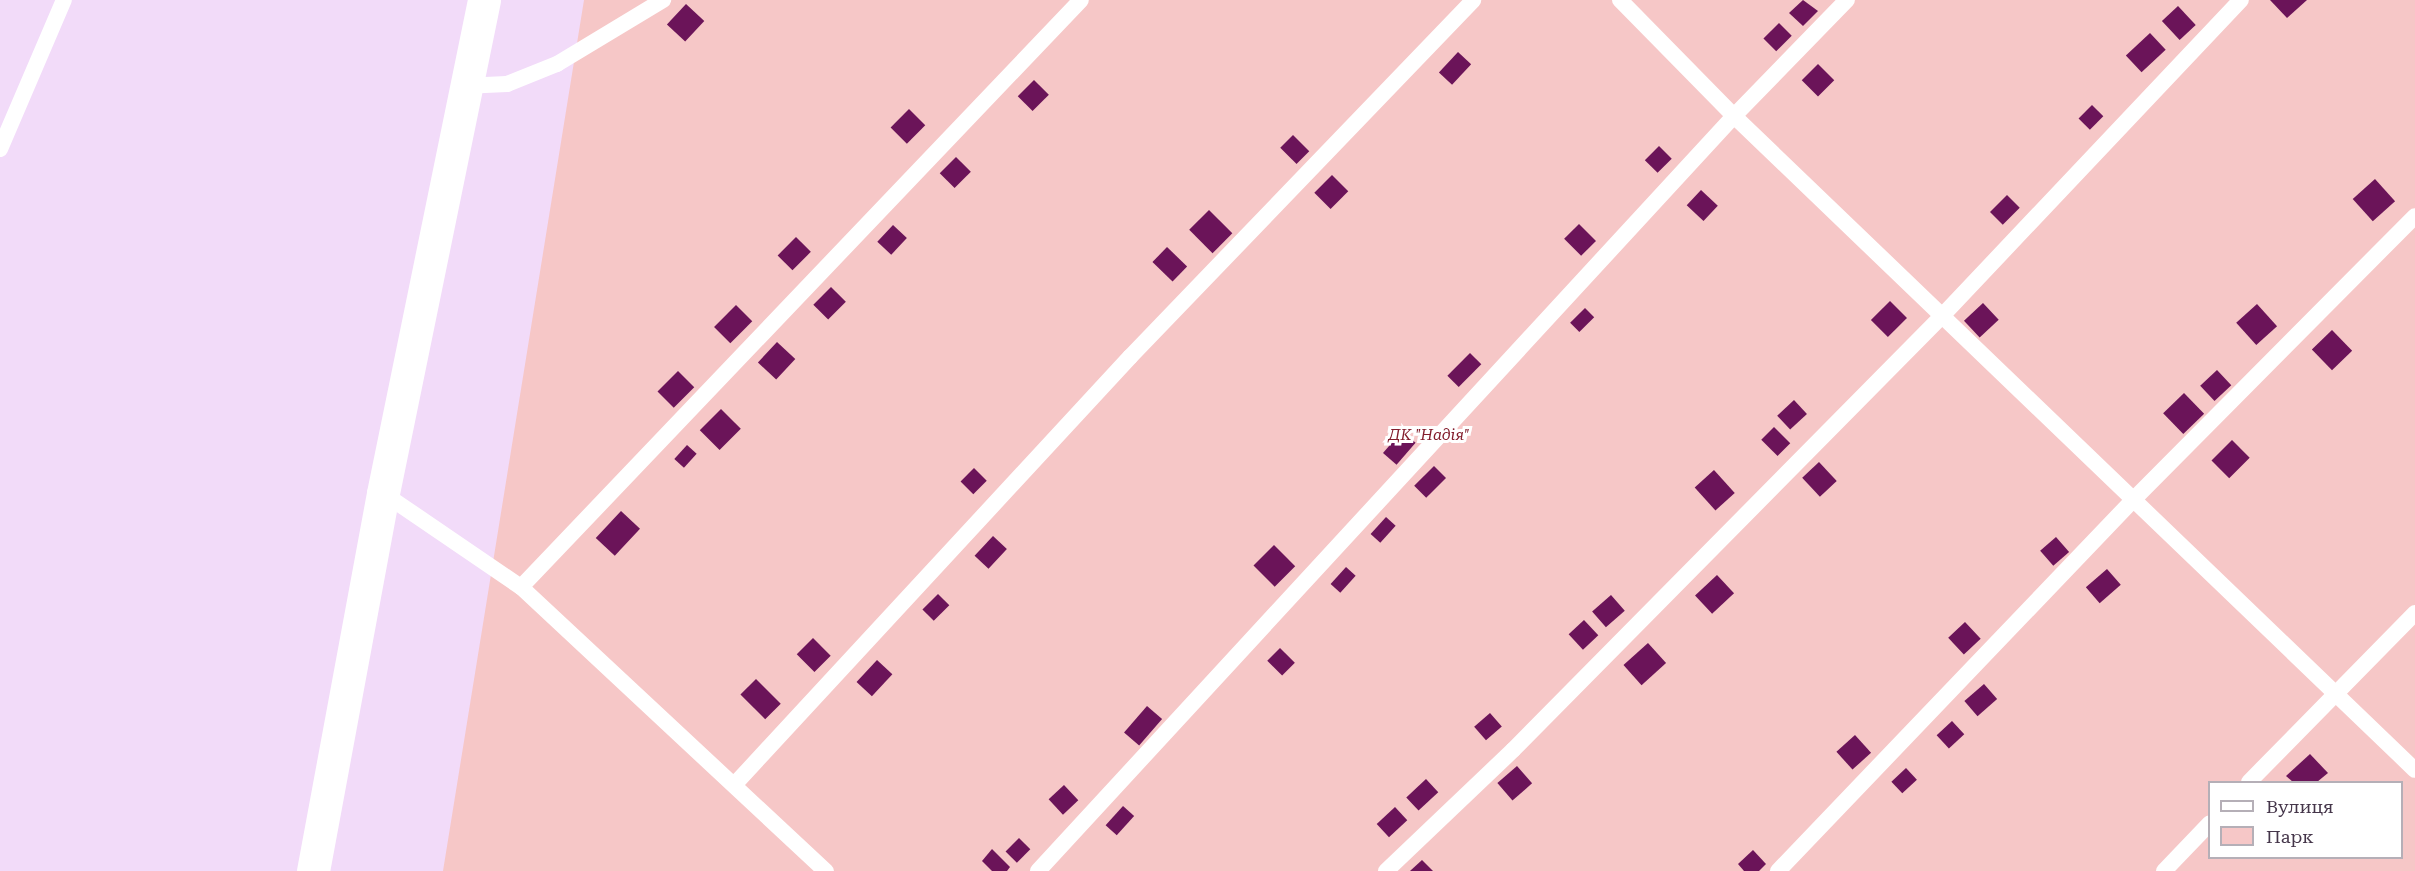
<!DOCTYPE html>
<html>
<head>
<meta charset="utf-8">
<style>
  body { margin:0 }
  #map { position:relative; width:2415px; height:871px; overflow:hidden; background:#f2dbf9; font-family:"Roboto Serif",serif }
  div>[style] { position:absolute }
  .green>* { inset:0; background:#f6c7c7 }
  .building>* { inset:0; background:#6b1459; transform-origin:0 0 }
  .service>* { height:16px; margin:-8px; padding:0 8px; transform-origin:8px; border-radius:8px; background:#fff }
  .minor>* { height:33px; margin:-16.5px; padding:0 16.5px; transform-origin:16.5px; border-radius:16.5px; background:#fff }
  span { translate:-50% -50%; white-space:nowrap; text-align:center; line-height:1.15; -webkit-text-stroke:6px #fff; paint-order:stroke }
  .park-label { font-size:15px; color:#831d2c; font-style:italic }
  .legend { position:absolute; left:2208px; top:781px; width:195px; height:78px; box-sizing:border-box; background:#fff; border:2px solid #b5afb7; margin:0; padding:8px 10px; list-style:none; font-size:18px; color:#45364a }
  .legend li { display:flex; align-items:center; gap:12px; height:30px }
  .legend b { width:30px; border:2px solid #b5afb7 }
</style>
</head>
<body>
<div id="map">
  <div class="green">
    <div style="clip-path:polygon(evenodd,584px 0,2415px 0,2415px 871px,443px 871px,584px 0,2210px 782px,2402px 782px,2402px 858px,2210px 858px,2210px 782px)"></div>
  </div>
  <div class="building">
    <div style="clip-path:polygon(1803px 0,1818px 11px,1803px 26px,1789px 13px)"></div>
    <div style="clip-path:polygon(2270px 0,2307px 0,2287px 18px)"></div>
    <div style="left:686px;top:4px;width:25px;height:28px;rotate:43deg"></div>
    <div style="left:2178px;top:6px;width:26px;height:22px;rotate:47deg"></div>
    <div style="left:1779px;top:23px;width:18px;height:22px;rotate:45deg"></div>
    <div style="left:2150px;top:33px;width:23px;height:33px;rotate:47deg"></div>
    <div style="left:1458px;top:52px;width:18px;height:28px;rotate:43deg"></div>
    <div style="left:1818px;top:64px;width:23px;height:23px;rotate:45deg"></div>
    <div style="left:1034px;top:80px;width:21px;height:23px;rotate:45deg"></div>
    <div style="left:2092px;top:105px;width:16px;height:19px;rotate:45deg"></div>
    <div style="left:909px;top:109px;width:23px;height:26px;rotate:45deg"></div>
    <div style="left:1293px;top:135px;width:23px;height:18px;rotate:45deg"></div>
    <div style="left:1659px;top:146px;width:18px;height:20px;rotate:45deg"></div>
    <div style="left:956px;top:157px;width:21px;height:23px;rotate:45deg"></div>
    <div style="left:1332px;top:175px;width:23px;height:25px;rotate:45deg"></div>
    <div style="left:2375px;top:179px;width:30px;height:30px;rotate:48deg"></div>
    <div style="left:1701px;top:190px;width:23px;height:21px;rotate:43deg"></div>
    <div style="left:2007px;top:195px;width:18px;height:24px;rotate:45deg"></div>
    <div style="left:1209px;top:210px;width:33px;height:28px;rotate:45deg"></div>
    <div style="left:1579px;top:224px;width:24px;height:21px;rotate:45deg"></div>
    <div style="left:893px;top:225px;width:19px;height:23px;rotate:43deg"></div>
    <div style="left:796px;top:237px;width:21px;height:26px;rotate:45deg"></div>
    <div style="left:1167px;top:247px;width:28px;height:21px;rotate:44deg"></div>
    <div style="left:831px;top:287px;width:21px;height:25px;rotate:45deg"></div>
    <div style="left:1890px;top:301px;width:24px;height:27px;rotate:45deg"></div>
    <div style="left:1983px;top:303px;width:23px;height:26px;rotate:47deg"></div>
    <div style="left:2257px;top:304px;width:30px;height:28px;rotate:48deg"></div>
    <div style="left:736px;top:305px;width:23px;height:31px;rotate:45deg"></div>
    <div style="left:1585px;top:308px;width:13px;height:21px;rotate:45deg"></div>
    <div style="left:2332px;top:330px;width:29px;height:28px;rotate:46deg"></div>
    <div style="left:777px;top:342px;width:25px;height:28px;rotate:43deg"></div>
    <div style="left:1470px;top:353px;width:16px;height:32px;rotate:45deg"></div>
    <div style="left:2217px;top:370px;width:21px;height:23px;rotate:47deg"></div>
    <div style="left:678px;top:371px;width:23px;height:29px;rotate:45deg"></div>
    <div style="left:2184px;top:393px;width:29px;height:29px;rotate:46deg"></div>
    <div style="left:1794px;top:400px;width:19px;height:23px;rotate:47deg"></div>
    <div style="left:721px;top:409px;width:28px;height:30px;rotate:45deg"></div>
    <div style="left:1774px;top:427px;width:23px;height:18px;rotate:45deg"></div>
    <div style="left:1402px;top:431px;width:18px;height:29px;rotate:41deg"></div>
    <div style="left:2232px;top:440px;width:25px;height:29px;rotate:45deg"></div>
    <div style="left:687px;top:445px;width:13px;height:19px;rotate:42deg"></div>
    <div style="left:1819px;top:462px;width:26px;height:23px;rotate:47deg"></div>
    <div style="left:1434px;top:466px;width:17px;height:28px;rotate:45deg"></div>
    <div style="left:974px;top:468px;width:18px;height:19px;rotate:45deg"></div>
    <div style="left:1714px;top:470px;width:31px;height:26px;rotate:48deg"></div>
    <div style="left:621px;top:511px;width:26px;height:37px;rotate:43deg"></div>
    <div style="left:1386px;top:517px;width:13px;height:23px;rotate:42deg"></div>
    <div style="left:993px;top:536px;width:19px;height:27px;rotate:43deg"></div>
    <div style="left:2056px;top:537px;width:20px;height:21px;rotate:49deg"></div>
    <div style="left:1274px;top:545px;width:30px;height:29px;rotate:45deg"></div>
    <div style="left:1346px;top:567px;width:13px;height:23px;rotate:42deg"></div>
    <div style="left:2107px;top:569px;width:21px;height:28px;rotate:49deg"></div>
    <div style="left:1717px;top:575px;width:25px;height:30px;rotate:47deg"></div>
    <div style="left:938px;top:594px;width:16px;height:22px;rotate:45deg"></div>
    <div style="left:1611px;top:595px;width:21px;height:25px;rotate:49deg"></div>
    <div style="left:1584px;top:620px;width:21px;height:21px;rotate:47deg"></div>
    <div style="left:1965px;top:622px;width:23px;height:23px;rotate:47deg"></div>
    <div style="left:813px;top:638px;width:25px;height:23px;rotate:45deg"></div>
    <div style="left:1648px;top:643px;width:27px;height:33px;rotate:48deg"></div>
    <div style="left:1280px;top:648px;width:21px;height:18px;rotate:45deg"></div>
    <div style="left:877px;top:660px;width:21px;height:30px;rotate:43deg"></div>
    <div style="left:756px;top:679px;width:35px;height:22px;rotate:45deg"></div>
    <div style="left:1984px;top:684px;width:20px;height:26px;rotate:49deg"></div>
    <div style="left:1147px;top:706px;width:20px;height:35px;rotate:41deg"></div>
    <div style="left:1490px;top:713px;width:18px;height:21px;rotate:49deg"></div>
    <div style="left:1952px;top:721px;width:18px;height:21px;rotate:47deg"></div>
    <div style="left:1855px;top:735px;width:24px;height:25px;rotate:48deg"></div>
    <div style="clip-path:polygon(2310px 754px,2328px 773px,2317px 782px,2293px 782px,2286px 776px)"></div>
    <div style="left:1517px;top:766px;width:23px;height:26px;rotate:49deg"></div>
    <div style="left:1906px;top:768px;width:16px;height:20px;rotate:47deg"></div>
    <div style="left:1426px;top:779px;width:18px;height:27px;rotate:47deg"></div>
    <div style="left:1064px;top:785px;width:21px;height:21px;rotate:47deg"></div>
    <div style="left:1123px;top:806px;width:15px;height:26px;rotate:42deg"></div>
    <div style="left:1395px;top:807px;width:18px;height:25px;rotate:47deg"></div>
    <div style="left:1019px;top:838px;width:16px;height:19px;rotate:45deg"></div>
    <div style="clip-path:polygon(992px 849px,1010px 867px,1007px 871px,992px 871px,982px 861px)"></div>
    <div style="clip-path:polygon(1753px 850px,1766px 864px,1759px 871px,1744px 871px,1738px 864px)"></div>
    <div style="clip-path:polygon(1422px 860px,1433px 871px,1410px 871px)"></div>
  </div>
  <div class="service">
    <div style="left:1620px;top:0;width:163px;rotate:45.5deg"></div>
    <div style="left:1734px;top:116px;width:944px;rotate:43.84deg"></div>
    <div style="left:463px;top:86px;width:44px;rotate:-2.6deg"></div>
    <div style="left:507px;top:84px;width:54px;rotate:-21.8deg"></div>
    <div style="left:557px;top:64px;width:124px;rotate:-31.1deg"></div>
    <div style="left:0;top:149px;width:162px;rotate:-66.8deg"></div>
    <div style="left:383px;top:493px;width:167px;rotate:34.3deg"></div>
    <div style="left:521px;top:587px;width:417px;rotate:43deg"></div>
    <div style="left:521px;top:587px;width:811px;rotate:-46.35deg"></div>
    <div style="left:2249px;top:782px;width:237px;rotate:-45.5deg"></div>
    <div style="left:735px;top:784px;width:582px;rotate:-47.23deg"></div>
    <div style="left:1130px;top:357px;width:495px;rotate:-46.1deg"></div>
    <div style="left:1038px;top:871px;width:1027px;rotate:-47.33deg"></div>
    <div style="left:1734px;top:116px;width:162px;rotate:-45.8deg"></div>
    <div style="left:1386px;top:871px;width:175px;rotate:-43.6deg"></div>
    <div style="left:1513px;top:750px;width:610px;rotate:-45.33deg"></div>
    <div style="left:1942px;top:316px;width:435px;rotate:-46.6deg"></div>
    <div style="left:1778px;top:871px;width:516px;rotate:-46.26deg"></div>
    <div style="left:2135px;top:498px;width:397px;rotate:-45.2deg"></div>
    <div style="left:2164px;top:871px;width:66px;rotate:-46.2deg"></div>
  </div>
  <div class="minor">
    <div style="left:313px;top:871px;width:384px;rotate:-79.5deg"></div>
    <div style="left:383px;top:493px;width:503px;rotate:-78.42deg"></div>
  </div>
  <div class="park-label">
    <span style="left:1429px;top:436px">ДК "Надія"</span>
  </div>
  <ul class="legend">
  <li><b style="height:8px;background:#fff"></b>Вулиця</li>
  <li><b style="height:16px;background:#f6c7c7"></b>Парк</li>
  </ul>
</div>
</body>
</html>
